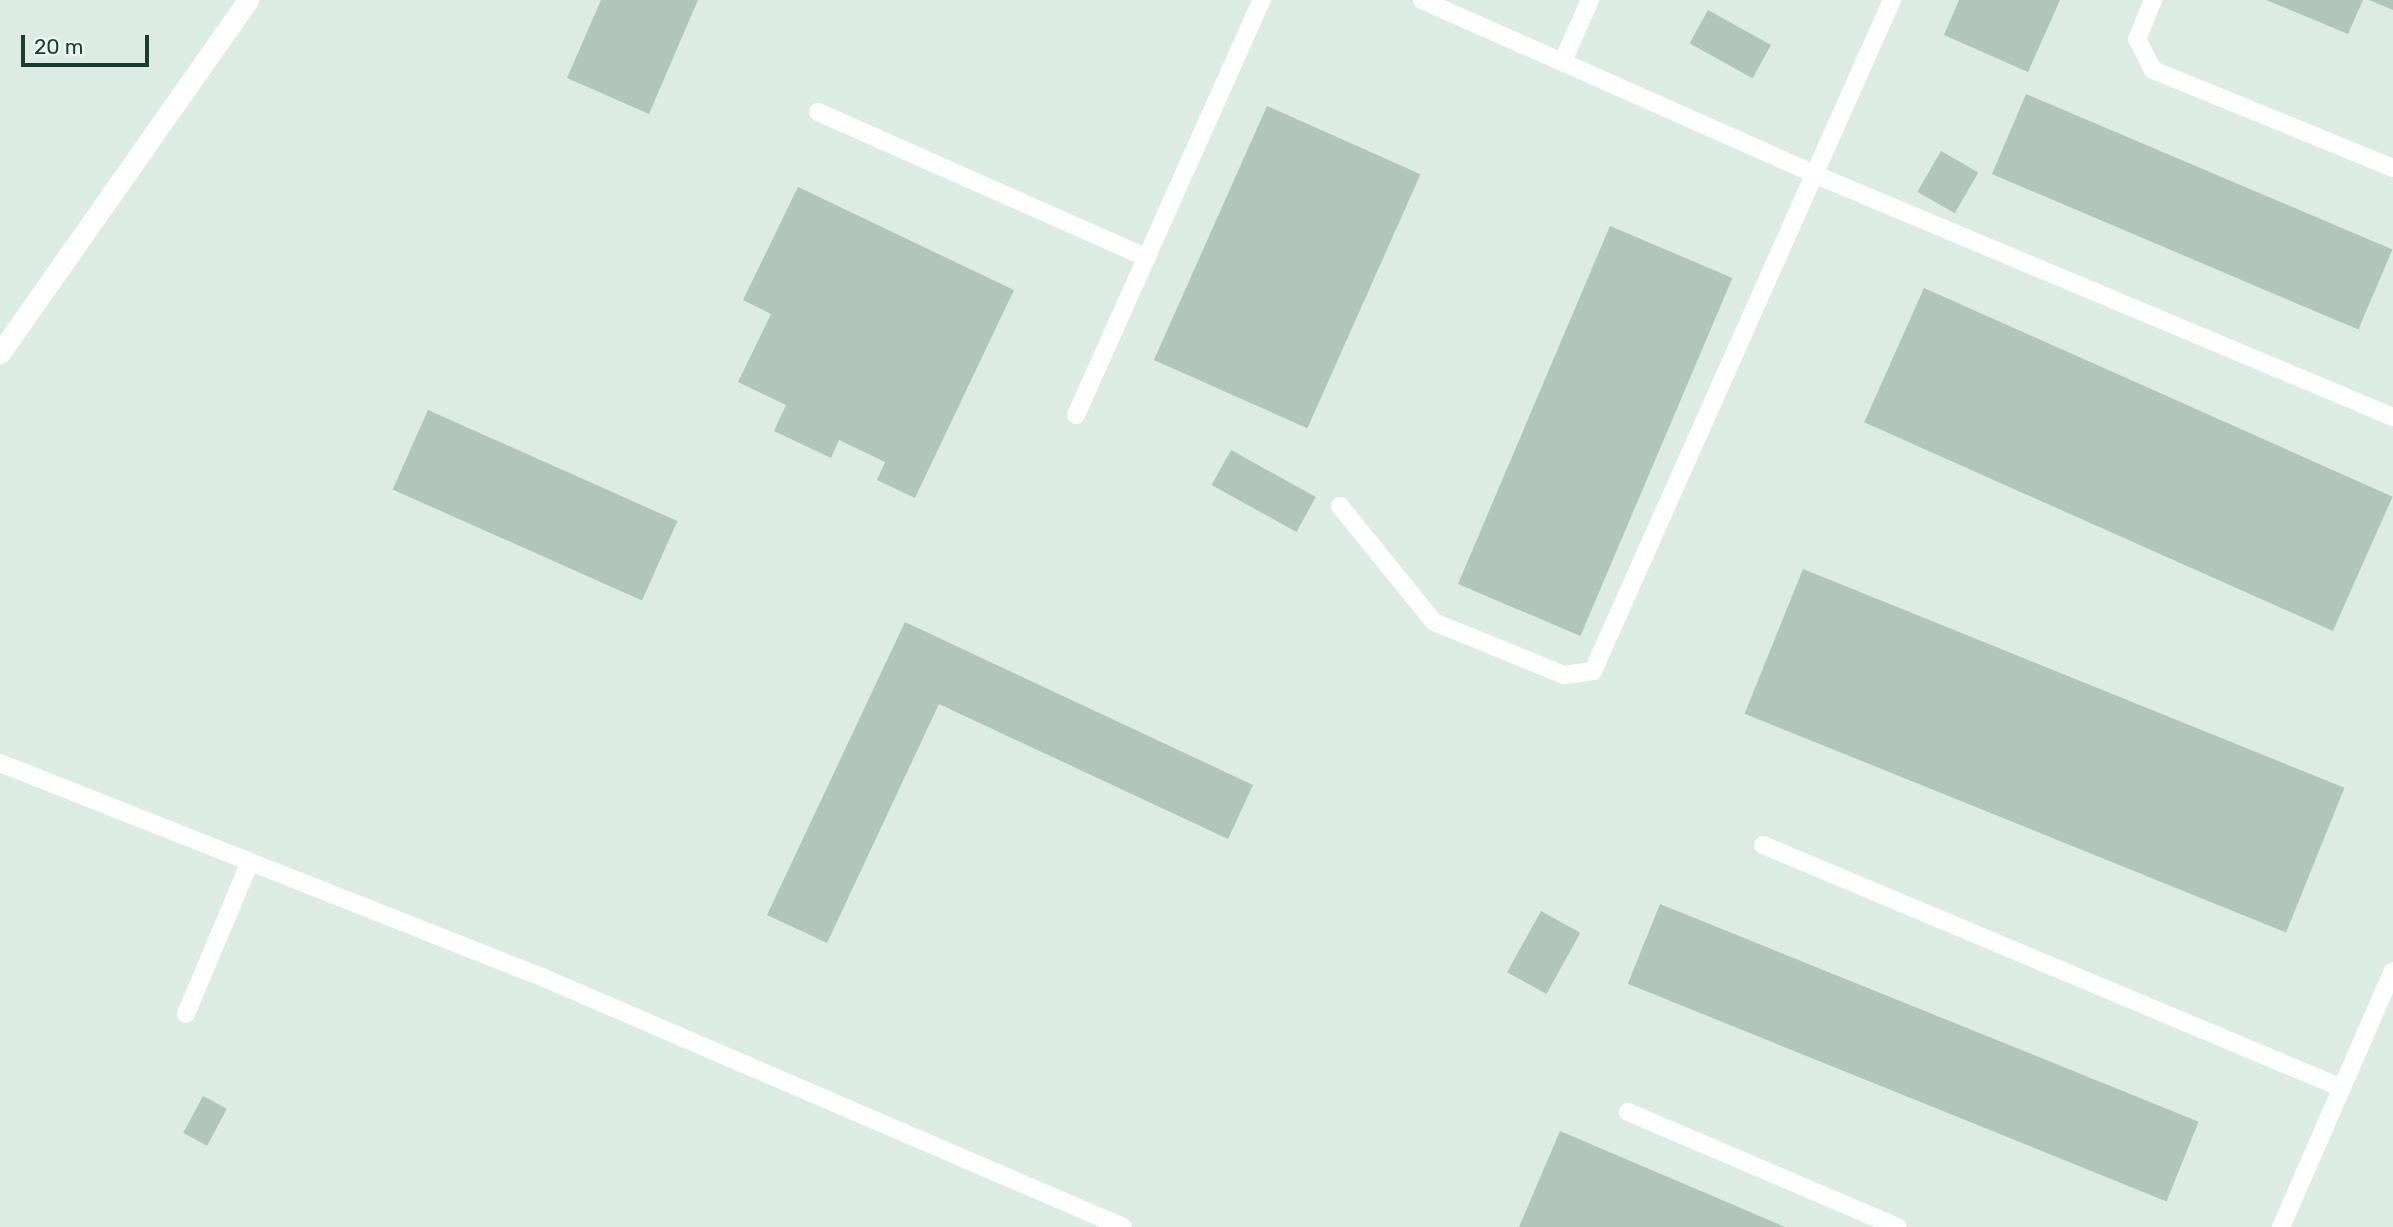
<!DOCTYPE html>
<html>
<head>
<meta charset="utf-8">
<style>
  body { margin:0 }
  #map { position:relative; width:2393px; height:1227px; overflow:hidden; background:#dcebe3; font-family:Rubik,sans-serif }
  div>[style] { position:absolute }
  .building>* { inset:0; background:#b1c5bc; transform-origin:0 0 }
  .lane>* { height:18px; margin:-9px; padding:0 9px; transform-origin:9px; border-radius:9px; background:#fff }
  .secondary>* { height:21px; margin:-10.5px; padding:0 10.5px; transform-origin:10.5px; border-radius:10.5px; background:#fff }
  span { translate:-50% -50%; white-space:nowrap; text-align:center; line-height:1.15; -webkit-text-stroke:7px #ecf7f1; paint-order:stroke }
  .scale { position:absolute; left:21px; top:35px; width:128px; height:32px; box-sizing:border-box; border:4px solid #1c3b32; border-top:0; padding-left:9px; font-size:21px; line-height:24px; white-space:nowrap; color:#1c3b32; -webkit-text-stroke:5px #ecf7f1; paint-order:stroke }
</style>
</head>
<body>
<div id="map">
  <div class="building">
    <div style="clip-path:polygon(601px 0,698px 0,649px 114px,567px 78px)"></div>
    <div style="clip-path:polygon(1959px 0,2060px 0,2028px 72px,1944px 35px)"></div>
    <div style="clip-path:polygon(2266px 0,2363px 0,2348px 34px)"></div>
    <div style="clip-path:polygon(2369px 0,2393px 0,2393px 10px)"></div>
    <div style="left:1708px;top:10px;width:72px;height:38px;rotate:29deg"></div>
    <div style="left:2026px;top:94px;width:398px;height:87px;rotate:23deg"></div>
    <div style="left:1267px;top:106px;width:168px;height:278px;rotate:24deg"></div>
    <div style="left:1941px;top:151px;width:43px;height:47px;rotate:30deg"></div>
    <div style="clip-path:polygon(798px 187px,1014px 290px,915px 498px,877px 480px,885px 462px,839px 440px,831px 458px,774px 431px,786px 405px,738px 382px,771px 314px,743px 300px)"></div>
    <div style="left:1610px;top:226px;width:133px;height:389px;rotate:23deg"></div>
    <div style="left:1924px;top:288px;width:513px;height:147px;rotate:24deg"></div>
    <div style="left:428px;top:410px;width:273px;height:87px;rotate:24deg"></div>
    <div style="left:1231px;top:450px;width:97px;height:40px;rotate:29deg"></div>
    <div style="left:1803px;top:569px;width:584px;height:156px;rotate:22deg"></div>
    <div style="clip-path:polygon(905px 622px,1253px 785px,1228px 839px,939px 704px,827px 943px,767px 915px)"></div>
    <div style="left:1660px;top:904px;width:581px;height:86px;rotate:22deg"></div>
    <div style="left:1541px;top:911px;width:45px;height:70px;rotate:29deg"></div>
    <div style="left:203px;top:1096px;width:27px;height:42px;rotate:28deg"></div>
    <div style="clip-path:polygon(1560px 1131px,1785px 1227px,1519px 1227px)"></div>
  </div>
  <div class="lane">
    <div style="left:1422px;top:0;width:431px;rotate:23.9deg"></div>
    <div style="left:1816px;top:175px;width:626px;rotate:22.75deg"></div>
    <div style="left:2153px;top:0;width:42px;rotate:112.3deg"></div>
    <div style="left:2137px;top:39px;width:35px;rotate:63deg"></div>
    <div style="left:2153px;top:70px;width:259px;rotate:22.2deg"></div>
    <div style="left:1563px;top:61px;width:67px;rotate:-66.1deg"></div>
    <div style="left:818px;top:112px;width:360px;rotate:23.9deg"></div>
    <div style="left:1076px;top:415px;width:455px;rotate:-65.9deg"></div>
    <div style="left:1340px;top:506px;width:149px;rotate:51deg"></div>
    <div style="left:1434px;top:622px;width:140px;rotate:22.2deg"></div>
    <div style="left:1564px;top:675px;width:29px;rotate:-8deg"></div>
    <div style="left:1593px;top:671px;width:735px;rotate:-65.98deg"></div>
    <div style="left:0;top:763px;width:585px;rotate:21.56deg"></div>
    <div style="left:544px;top:978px;width:630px;rotate:23.27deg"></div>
    <div style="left:1763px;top:845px;width:628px;rotate:22.77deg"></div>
    <div style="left:186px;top:1014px;width:165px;rotate:-67.2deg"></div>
    <div style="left:1628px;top:1112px;width:293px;rotate:23.1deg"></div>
    <div style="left:2281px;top:1227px;width:279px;rotate:-66.4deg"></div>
  </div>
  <div class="secondary">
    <div style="left:0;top:353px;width:431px;rotate:-54.9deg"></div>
  </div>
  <div class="scale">20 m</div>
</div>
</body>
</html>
